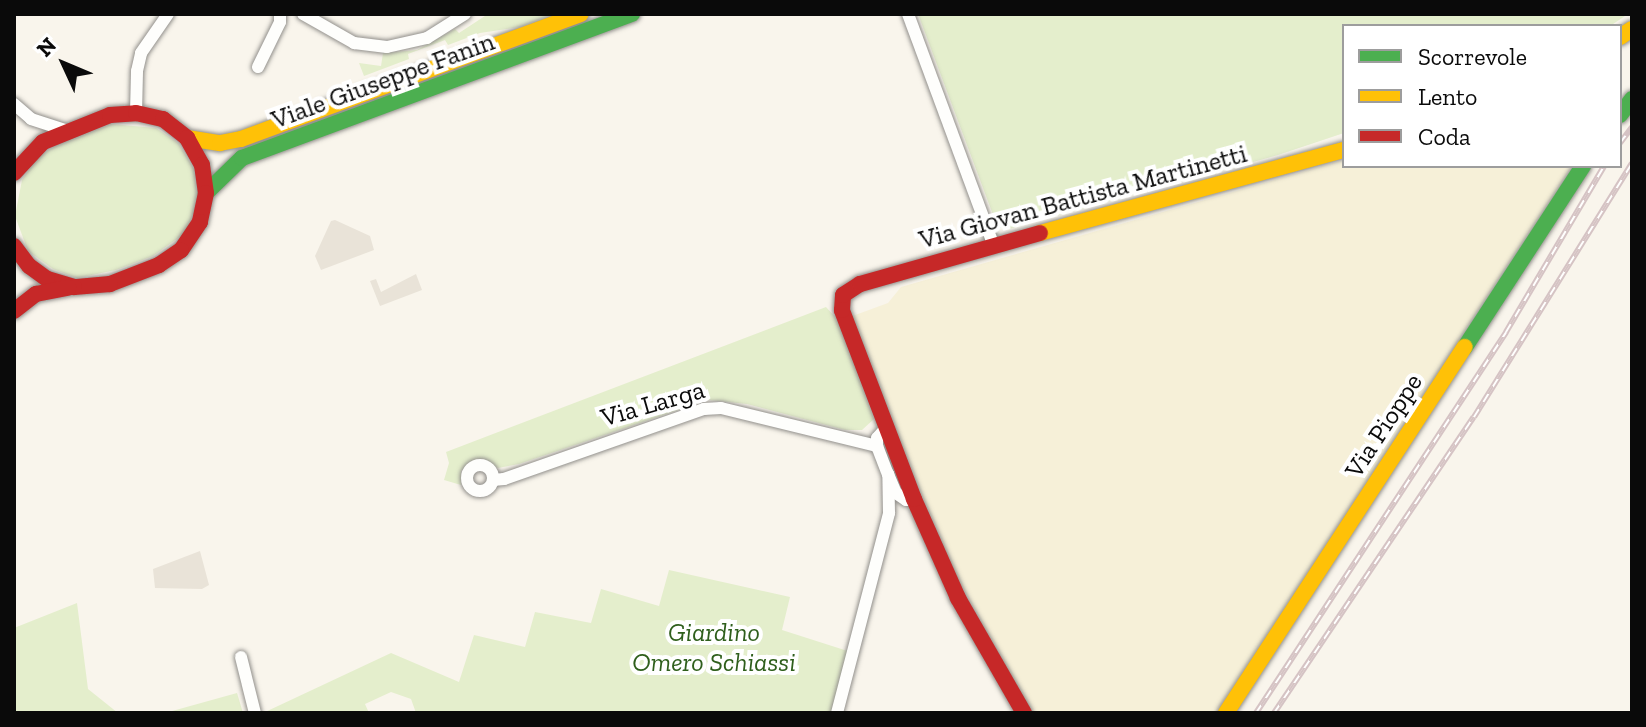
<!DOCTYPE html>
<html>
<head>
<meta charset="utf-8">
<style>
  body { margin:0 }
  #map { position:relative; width:1646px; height:727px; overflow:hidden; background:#f9f5ec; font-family:"Zilla Slab",serif }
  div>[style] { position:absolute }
  .farmland>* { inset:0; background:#f6f0d8 }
  .green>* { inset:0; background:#e4eecc }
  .plaza>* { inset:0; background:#e9e3d8 }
  .roads { filter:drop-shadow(0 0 2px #92908c) drop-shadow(0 0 2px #92908c) }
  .street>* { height:12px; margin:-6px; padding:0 6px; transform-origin:6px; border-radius:6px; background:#fefefc }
  .street>.ring { margin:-6px; padding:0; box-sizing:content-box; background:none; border:12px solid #fefefc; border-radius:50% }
  .fast>* { height:16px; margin:-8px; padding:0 8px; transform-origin:8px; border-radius:8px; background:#4caf50 }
  .slow>* { height:16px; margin:-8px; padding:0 8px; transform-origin:8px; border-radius:8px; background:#ffc107 }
  .jam>* { height:16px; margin:-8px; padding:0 8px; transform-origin:8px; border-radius:8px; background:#c62828 }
  .rail>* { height:6px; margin-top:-3px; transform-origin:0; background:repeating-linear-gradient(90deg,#fff 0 9px,#d5c3c4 0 18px); box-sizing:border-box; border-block:2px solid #d5c3c4 }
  span { translate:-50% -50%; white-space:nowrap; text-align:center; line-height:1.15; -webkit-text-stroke:8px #fff; paint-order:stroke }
  .street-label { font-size:26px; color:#0a0a0a }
  .park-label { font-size:26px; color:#2f5f1c; font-style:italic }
  .frame { position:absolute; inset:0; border:16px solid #0a0a0a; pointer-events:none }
  .legend { position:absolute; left:1342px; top:24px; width:280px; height:144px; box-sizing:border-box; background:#fff; border:2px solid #9d9d9d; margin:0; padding:10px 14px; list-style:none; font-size:24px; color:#0a0a0a }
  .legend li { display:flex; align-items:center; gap:16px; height:40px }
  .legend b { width:40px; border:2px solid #9d9d9d }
  .north { position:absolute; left:24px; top:24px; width:80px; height:80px; -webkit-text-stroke:6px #fff; paint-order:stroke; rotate:314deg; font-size:22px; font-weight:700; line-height:32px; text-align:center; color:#0a0a0a }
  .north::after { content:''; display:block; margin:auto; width:28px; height:36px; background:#0a0a0a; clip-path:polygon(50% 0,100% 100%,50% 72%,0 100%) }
</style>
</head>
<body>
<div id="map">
  <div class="farmland">
    <div style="clip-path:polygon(1344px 160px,1344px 166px,1572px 166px,1215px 713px,1031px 713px,956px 575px,847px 318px,888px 303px,901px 287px)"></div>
  </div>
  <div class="green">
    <div style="clip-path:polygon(488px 14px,553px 14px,520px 27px,480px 33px,448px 45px,445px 40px,408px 54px,409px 59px,364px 76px,359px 63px,381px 66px,383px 53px,417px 50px,455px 29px,459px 33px)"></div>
    <div style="clip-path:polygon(918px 14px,1628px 14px,1610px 26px,1344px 26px,1344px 133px,1278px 155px,1009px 229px,1000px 228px,995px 220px)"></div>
    <div style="clip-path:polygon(111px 124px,156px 128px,178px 143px,194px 169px,198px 203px,185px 233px,153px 256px,116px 270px,77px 278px,53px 269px,28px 251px,15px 216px,22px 180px,37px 158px,55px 146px)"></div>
    <div style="clip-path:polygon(826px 307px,837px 319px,874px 419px,862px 430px,845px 430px,747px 404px,708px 400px,519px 464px,498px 468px,481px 459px,473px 461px,461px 471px,461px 485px,444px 480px,449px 463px,446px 452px)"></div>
    <div style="clip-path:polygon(669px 570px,790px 597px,782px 630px,857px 654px,840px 713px,416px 713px,411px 699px,391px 692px,365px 704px,369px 713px,263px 713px,391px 653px,459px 682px,474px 635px,525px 647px,535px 612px,591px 623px,601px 589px,659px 606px)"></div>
    <div style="clip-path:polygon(77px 603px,88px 689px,118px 713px,14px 713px,14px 628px)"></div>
    <div style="clip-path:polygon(237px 693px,243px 713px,165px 713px)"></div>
  </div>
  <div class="plaza">
    <div style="clip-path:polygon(335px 220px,370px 236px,374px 250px,321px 270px,315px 256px,331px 221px)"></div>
    <div style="clip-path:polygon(416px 274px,422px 290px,380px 306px,370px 281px,376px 279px,381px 292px)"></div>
    <div style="clip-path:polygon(200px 551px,209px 585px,202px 589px,155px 588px,153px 569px)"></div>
  </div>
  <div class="roads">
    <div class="street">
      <div style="left:303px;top:14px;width:59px;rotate:29.6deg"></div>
      <div style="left:354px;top:43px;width:33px;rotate:7deg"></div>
      <div style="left:387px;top:47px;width:41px;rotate:-12.7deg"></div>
      <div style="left:427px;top:38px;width:45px;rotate:-32.3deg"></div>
      <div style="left:908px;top:14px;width:248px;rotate:69.7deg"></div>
      <div style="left:258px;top:67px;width:50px;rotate:-63.9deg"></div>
      <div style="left:280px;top:22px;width:8px;rotate:-90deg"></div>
      <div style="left:14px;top:104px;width:23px;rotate:41deg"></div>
      <div style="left:31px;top:119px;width:39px;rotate:18deg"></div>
      <div style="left:136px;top:113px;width:42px;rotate:-88.6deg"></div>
      <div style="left:137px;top:71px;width:18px;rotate:-77deg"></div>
      <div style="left:141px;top:53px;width:47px;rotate:-55.3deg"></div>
      <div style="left:886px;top:428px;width:13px;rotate:132deg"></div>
      <div style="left:877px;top:438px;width:8px;rotate:90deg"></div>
      <div style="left:877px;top:446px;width:30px;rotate:69deg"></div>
      <div style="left:888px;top:474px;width:21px;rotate:67deg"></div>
      <div style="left:896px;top:493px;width:12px;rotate:35deg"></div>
      <div style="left:906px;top:500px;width:8px;rotate:-7deg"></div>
      <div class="ring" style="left:467px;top:465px;width:14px;height:14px"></div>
      <div style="left:493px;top:480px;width:11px;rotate:-5deg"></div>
      <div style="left:504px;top:479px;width:212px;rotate:-19.3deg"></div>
      <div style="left:704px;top:409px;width:17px;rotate:-3deg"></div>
      <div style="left:721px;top:408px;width:161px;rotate:13.7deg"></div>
      <div style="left:241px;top:657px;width:58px;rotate:76deg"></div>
      <div style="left:837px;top:713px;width:207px;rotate:-75.4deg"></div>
      <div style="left:889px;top:513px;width:39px;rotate:-91deg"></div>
    </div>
    <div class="fast">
      <div style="left:1620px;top:115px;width:20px;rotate:-53deg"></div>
      <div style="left:206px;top:193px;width:50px;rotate:-44.2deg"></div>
      <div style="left:242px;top:158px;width:416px;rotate:-20.3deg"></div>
      <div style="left:1465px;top:347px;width:216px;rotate:-56.9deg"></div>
    </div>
    <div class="slow">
      <div style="left:1620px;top:37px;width:14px;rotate:-34deg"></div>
      <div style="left:187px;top:138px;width:33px;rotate:9deg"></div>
      <div style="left:220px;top:143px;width:21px;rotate:-11deg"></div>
      <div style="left:241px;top:139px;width:362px;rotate:-20.2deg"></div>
      <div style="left:1040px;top:233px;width:315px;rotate:-15.3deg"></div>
      <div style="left:1226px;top:713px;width:437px;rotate:-56.9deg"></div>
    </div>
    <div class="jam">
      <div style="left:14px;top:173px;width:42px;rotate:-46.9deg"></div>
      <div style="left:43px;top:142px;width:72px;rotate:-21.9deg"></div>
      <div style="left:110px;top:115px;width:26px;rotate:-4deg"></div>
      <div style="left:136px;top:113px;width:28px;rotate:13deg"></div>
      <div style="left:163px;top:119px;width:31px;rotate:38deg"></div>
      <div style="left:187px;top:138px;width:31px;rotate:61deg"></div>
      <div style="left:202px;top:165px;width:28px;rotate:82deg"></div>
      <div style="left:206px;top:193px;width:30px;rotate:102deg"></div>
      <div style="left:200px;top:222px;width:34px;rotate:124deg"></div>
      <div style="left:181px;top:250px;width:27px;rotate:146deg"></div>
      <div style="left:159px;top:265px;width:53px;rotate:158.8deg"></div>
      <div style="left:110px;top:284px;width:36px;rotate:175deg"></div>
      <div style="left:74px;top:287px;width:28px;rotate:-163deg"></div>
      <div style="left:47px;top:279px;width:22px;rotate:-144deg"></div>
      <div style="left:29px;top:266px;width:25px;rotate:-127deg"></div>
      <div style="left:14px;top:311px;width:28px;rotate:-38deg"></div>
      <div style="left:36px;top:294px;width:33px;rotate:-11deg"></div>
      <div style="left:1024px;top:713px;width:133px;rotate:-119.9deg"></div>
      <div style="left:958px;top:598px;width:108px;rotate:-114deg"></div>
      <div style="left:914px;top:499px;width:202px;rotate:-110.9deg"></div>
      <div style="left:842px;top:310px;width:15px;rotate:-86deg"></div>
      <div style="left:843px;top:295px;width:20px;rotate:-33deg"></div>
      <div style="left:860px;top:284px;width:187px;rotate:-15.8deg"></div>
    </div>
  </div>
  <div class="rail">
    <div style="left:1620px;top:143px;width:20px;rotate:-53deg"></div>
    <div style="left:1256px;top:713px;width:456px;rotate:-56.7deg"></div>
    <div style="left:1506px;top:332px;width:193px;rotate:-59.4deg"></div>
    <div style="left:1274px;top:713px;width:357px;rotate:-56deg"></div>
    <div style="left:1474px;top:417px;width:299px;rotate:-58.1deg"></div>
  </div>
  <div class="street-label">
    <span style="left:383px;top:81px;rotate:-20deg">Viale Giuseppe Fanin</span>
    <span style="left:1083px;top:197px;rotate:-15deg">Via Giovan Battista Martinetti</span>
    <span style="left:653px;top:404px;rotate:-16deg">Via Larga</span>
    <span style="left:1384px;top:426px;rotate:-57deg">Via Pioppe</span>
  </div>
  <div class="park-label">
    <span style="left:714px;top:648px">Giardino<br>Omero Schiassi</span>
  </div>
  <div class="frame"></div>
  <ul class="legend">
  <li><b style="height:10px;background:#4caf50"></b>Scorrevole</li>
  <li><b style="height:10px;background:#ffc107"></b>Lento</li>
  <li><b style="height:10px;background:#c62828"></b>Coda</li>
  </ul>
  <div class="north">N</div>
</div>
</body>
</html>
